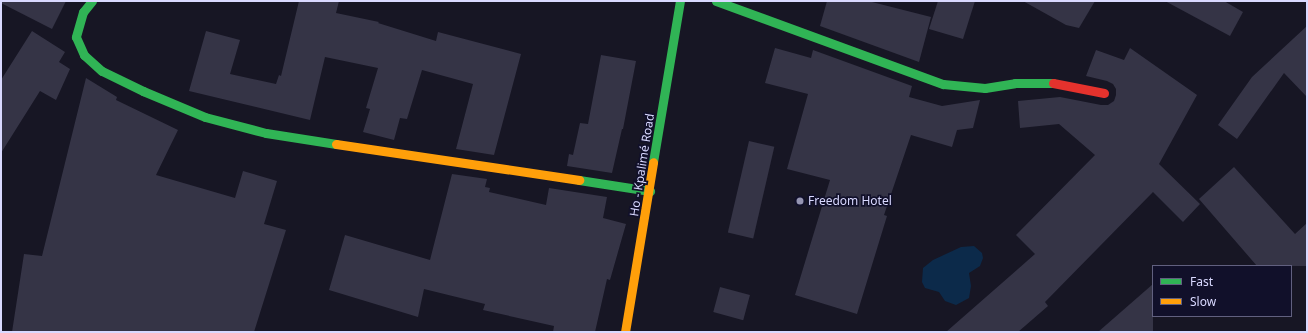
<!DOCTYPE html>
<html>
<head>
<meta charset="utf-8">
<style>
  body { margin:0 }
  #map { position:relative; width:1308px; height:333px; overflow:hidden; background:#171624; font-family:"Noto Sans",sans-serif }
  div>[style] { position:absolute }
  .water>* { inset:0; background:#0c2a4a }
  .building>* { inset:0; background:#353446; transform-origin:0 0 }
  .fast>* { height:9px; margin:-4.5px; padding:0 4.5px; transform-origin:4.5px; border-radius:4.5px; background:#30b455 }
  .slow>* { height:9px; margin:-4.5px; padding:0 4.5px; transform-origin:4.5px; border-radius:4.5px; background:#ff9f0a }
  .jam>* { height:9px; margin:-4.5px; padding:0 4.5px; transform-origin:4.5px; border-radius:4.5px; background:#e5322d }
  .dots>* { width:11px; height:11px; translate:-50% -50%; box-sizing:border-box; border:2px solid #11102a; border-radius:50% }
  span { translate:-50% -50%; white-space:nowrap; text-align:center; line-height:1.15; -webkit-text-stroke:3.5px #11102a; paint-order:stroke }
  .street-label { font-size:12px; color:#d9d9ff }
  .poi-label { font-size:12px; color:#d9d9ff }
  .left { translate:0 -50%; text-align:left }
  .frame { position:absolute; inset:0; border:2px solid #d9d9ff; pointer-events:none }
  .legend { position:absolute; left:1152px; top:265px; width:140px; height:52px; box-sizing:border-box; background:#11102a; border:1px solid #61607f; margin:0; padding:5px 7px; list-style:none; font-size:12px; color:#d9d9ff }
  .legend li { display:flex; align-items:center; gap:8px; height:20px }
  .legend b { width:20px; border:1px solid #61607f }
</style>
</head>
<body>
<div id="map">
  <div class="water">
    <div style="clip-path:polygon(974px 246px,982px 253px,983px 258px,980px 266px,969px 273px,971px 286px,969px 298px,956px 305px,945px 301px,939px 292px,925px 288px,922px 282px,923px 268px,933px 260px,961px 247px)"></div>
  </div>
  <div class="building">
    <div style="clip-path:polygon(1px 1px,66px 1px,52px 29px,1px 3px)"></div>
    <div style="clip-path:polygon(299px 1px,339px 1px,336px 13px,379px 22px,378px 23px,436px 41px,438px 32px,521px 54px,494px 155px,456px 149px,473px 84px,422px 70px,407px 119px,400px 118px,394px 140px,363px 132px,370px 109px,366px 108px,378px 68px,325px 57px,310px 120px,189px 91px,206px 31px,240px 40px,230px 74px,276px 84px,279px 75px,281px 76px)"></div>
    <div style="clip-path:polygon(827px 1px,868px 1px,931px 17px,919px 62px,820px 26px)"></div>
    <div style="clip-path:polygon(938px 1px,975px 1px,963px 39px,929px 29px)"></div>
    <div style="clip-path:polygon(1023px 1px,1095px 1px,1079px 28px,1066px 25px)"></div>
    <div style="clip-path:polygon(1165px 1px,1224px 1px,1243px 12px,1230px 36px)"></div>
    <div style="clip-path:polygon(1307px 26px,1307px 97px,1284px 73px,1237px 139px,1218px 125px,1252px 77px)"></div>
    <div style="clip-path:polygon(32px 31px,65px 52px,59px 62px,70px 69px,56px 100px,40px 91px,1px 153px,1px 80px)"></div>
    <div style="clip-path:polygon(775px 48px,811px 58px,813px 50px,912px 86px,909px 97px,942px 106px,980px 100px,973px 128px,957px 130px,952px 147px,911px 135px,884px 215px,887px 216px,857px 314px,795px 295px,830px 180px,787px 169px,808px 94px,765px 83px)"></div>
    <div style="clip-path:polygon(1130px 48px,1197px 95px,1159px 164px,1200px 204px,1183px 222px,1153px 192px,1045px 302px,1048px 306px,1018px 332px,946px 332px,1035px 254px,1016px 235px,1095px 155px,1059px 124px,1020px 128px,1018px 101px,1060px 97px,1101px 105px,1108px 105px,1114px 101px,1116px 95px,1116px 89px,1113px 84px,1107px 81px,1086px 76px,1096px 50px,1124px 60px)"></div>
    <div style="clip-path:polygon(601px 55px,636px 61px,623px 129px,622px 129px,612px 173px,567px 166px,569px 154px,573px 155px,580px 123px,588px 124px)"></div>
    <div style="clip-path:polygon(86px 78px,117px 97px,116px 100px,178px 130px,156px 175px,235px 198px,243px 171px,277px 181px,264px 224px,286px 230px,254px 332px,12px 332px,24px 254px,42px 256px)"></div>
    <div style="left:749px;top:141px;width:26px;height:94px;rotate:13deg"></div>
    <div style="clip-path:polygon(1234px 167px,1295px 234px,1307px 223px,1307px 266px,1257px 266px,1199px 199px)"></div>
    <div style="clip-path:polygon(452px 174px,487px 179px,485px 187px,490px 188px,489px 192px,546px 205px,549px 188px,607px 197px,603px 218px,626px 224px,610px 280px,607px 279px,595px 332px,553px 332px,554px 326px,483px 310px,485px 304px,424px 289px,418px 317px,329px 290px,345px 235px,430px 260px)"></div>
    <div style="clip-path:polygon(1153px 284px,1153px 332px,1098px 332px)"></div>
    <div style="left:720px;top:287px;width:31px;height:26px;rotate:15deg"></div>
  </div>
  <div class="fast">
    <div style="left:92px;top:1px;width:14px;rotate:129deg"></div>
    <div style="left:83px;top:12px;width:26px;rotate:106deg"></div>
    <div style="left:76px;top:37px;width:20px;rotate:66deg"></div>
    <div style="left:84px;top:55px;width:24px;rotate:42deg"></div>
    <div style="left:102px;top:71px;width:46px;rotate:26deg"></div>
    <div style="left:143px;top:91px;width:67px;rotate:22.8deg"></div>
    <div style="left:205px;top:117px;width:63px;rotate:14.7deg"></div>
    <div style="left:266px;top:133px;width:71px;rotate:8.9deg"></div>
    <div style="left:716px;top:1px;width:242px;rotate:20.1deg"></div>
    <div style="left:943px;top:84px;width:42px;rotate:5.4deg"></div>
    <div style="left:985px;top:88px;width:30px;rotate:-9deg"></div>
    <div style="left:1015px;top:83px;width:38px"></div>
    <div style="left:653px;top:162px;width:163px;rotate:-80.5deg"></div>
    <div style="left:579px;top:180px;width:72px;rotate:8.8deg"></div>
  </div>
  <div class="slow">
    <div style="left:336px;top:144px;width:246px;rotate:8.4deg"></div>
    <div style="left:625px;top:332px;width:172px;rotate:-80.6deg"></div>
  </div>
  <div class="jam">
    <div style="left:1053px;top:83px;width:52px;rotate:11.1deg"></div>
  </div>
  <div class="dots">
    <div style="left:800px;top:201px;background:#9595b2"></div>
  </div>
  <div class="street-label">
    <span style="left:642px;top:165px;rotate:-81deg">Ho - Kpalimé Road</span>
  </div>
  <div class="poi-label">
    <span class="left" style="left:808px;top:201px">Freedom Hotel</span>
  </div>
  <div class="frame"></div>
  <ul class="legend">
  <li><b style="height:5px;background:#30b455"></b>Fast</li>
  <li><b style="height:5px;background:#ff9f0a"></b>Slow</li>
  </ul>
</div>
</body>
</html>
